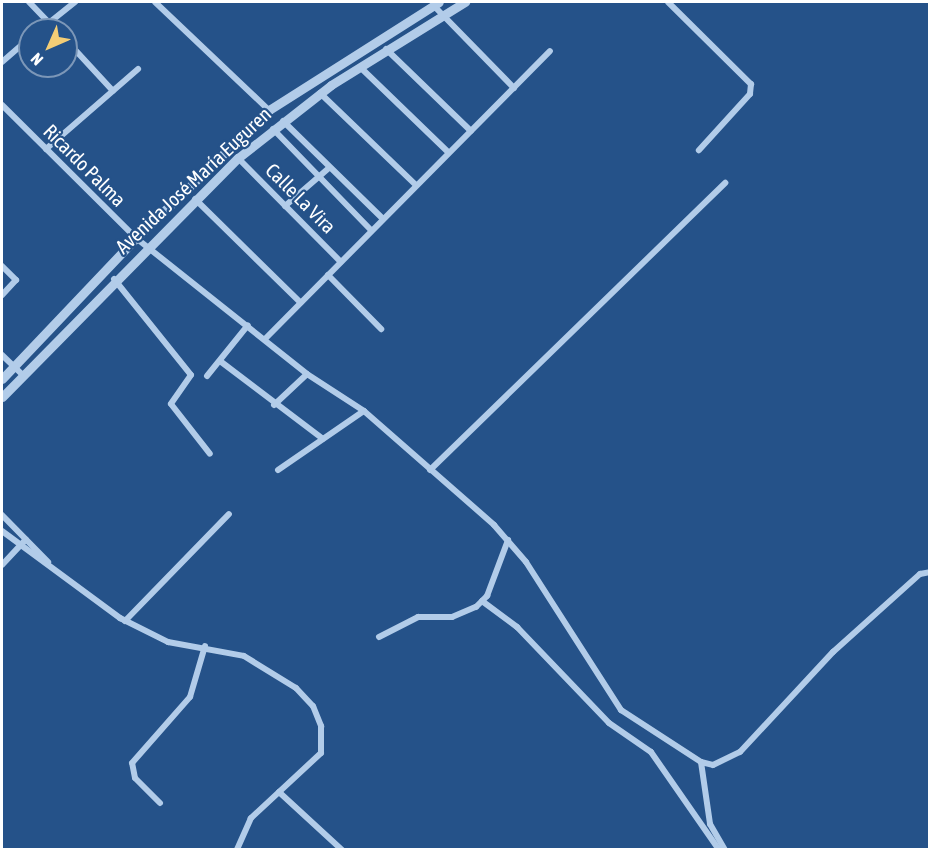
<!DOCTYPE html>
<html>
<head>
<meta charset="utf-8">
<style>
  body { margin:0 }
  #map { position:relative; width:931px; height:851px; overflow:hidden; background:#255289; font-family:"Asap Condensed",sans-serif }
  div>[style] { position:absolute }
  .minor>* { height:6px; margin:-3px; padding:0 3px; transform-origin:3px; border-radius:3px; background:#b2cce9 }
  .tertiary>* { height:9px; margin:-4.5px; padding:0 4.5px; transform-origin:4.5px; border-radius:4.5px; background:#b2cce9 }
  span { translate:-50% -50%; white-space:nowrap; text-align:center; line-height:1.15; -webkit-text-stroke:4.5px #255289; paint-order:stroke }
  .street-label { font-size:20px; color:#fff }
  .frame { position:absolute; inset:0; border:3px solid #fff; pointer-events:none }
  .north { position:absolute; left:18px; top:18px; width:60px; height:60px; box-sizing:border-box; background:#255289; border:2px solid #7c97b8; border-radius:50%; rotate:225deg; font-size:16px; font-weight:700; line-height:24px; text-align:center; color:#fff }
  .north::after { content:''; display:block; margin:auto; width:21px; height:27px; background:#f3cd76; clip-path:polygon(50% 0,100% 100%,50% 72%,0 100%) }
</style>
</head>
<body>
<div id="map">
  <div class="minor">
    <div style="left:29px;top:2px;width:39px;rotate:46deg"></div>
    <div style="left:155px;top:2px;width:157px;rotate:43.5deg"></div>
    <div style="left:668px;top:2px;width:117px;rotate:44.7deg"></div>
    <div style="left:751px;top:84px;width:10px;rotate:96deg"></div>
    <div style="left:750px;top:94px;width:76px;rotate:132.3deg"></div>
    <div style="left:433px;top:5px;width:116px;rotate:45.7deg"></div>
    <div style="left:40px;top:30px;width:45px;rotate:-38.7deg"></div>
    <div style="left:66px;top:40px;width:69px;rotate:47.3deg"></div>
    <div style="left:386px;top:49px;width:118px;rotate:44deg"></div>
    <div style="left:2px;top:62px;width:37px;rotate:-41deg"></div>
    <div style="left:360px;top:67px;width:122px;rotate:44deg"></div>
    <div style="left:320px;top:93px;width:133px;rotate:43.8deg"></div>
    <div style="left:2px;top:105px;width:189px;rotate:44.8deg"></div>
    <div style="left:136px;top:238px;width:218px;rotate:38.5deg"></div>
    <div style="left:307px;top:374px;width:68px;rotate:33deg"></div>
    <div style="left:364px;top:411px;width:173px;rotate:41.2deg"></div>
    <div style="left:494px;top:525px;width:49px;rotate:49.1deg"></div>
    <div style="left:526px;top:562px;width:176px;rotate:57.3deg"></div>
    <div style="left:621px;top:710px;width:95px;rotate:33deg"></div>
    <div style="left:701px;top:762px;width:63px;rotate:81.7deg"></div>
    <div style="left:710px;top:824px;width:30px;rotate:60deg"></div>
    <div style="left:283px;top:121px;width:139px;rotate:44.4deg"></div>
    <div style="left:273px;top:129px;width:141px;rotate:45.9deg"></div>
    <div style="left:46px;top:149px;width:122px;rotate:-41deg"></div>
    <div style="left:238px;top:158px;width:146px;rotate:45.3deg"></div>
    <div style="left:195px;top:199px;width:148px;rotate:44.5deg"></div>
    <div style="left:285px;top:206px;width:58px;rotate:-40.8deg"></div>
    <div style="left:2px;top:266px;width:20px;rotate:45deg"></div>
    <div style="left:16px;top:280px;width:21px;rotate:133deg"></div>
    <div style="left:328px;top:275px;width:76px;rotate:45.5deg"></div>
    <div style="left:114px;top:279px;width:123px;rotate:51.3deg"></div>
    <div style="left:191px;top:375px;width:35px;rotate:125deg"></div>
    <div style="left:171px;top:404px;width:63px;rotate:52deg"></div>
    <div style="left:265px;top:339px;width:405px;rotate:-45.3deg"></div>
    <div style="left:2px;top:355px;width:29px;rotate:44deg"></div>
    <div style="left:220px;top:361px;width:129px;rotate:37.1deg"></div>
    <div style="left:207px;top:376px;width:65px;rotate:-51.2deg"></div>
    <div style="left:274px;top:405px;width:45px;rotate:-43.2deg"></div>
    <div style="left:278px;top:470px;width:104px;rotate:-34.5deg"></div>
    <div style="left:430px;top:470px;width:412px;rotate:-44.2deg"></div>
    <div style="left:2px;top:515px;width:66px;rotate:45.6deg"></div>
    <div style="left:2px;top:531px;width:147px;rotate:36.4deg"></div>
    <div style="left:120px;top:618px;width:54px;rotate:26.6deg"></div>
    <div style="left:168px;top:642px;width:77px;rotate:10.4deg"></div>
    <div style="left:244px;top:656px;width:61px;rotate:31.6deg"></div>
    <div style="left:296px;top:688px;width:25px;rotate:47deg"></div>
    <div style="left:313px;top:706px;width:22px;rotate:68deg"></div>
    <div style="left:321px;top:726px;width:27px;rotate:90deg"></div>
    <div style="left:321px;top:753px;width:96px;rotate:137.1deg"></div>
    <div style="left:251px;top:818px;width:35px;rotate:114deg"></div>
    <div style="left:2px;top:565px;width:35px;rotate:-47deg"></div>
    <div style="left:482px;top:601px;width:44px;rotate:36.6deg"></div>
    <div style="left:517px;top:627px;width:133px;rotate:46.2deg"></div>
    <div style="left:609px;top:723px;width:51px;rotate:34.6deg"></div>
    <div style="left:651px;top:752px;width:119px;rotate:55.2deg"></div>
    <div style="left:125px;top:621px;width:149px;rotate:-45.8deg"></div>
    <div style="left:379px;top:637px;width:44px;rotate:-27.1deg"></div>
    <div style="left:418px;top:617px;width:34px"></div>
    <div style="left:452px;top:617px;width:26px;rotate:-23deg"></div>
    <div style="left:476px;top:607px;width:16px;rotate:-45deg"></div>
    <div style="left:487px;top:596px;width:60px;rotate:-69.4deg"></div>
    <div style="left:701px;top:762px;width:12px;rotate:14deg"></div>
    <div style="left:713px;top:765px;width:30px;rotate:-26deg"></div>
    <div style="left:740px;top:752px;width:137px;rotate:-47.1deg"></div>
    <div style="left:833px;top:652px;width:117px;rotate:-41.9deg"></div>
    <div style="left:920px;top:574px;width:10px;rotate:-11deg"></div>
    <div style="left:279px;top:792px;width:86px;rotate:42.6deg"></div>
    <div style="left:160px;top:803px;width:35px;rotate:-135deg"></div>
    <div style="left:135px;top:778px;width:15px;rotate:-101deg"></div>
    <div style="left:132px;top:763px;width:88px;rotate:-48.7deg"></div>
    <div style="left:190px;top:697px;width:53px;rotate:-73.6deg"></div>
  </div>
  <div class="tertiary">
    <div style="left:2px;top:379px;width:195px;rotate:-46.5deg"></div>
    <div style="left:136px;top:238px;width:185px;rotate:-43.9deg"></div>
    <div style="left:269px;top:110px;width:201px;rotate:-32.4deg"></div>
    <div style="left:2px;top:397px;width:336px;rotate:-45.4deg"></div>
    <div style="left:238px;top:158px;width:118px;rotate:-38.1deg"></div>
    <div style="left:331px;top:85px;width:158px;rotate:-31.8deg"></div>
  </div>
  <div class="street-label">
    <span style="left:85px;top:165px;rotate:45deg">Ricardo Palma</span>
    <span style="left:193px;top:180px;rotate:-43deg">Avenida José María Euguren</span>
    <span style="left:301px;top:198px;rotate:45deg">Calle La Vira</span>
  </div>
  <div class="frame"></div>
  <div class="north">N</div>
</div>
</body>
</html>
